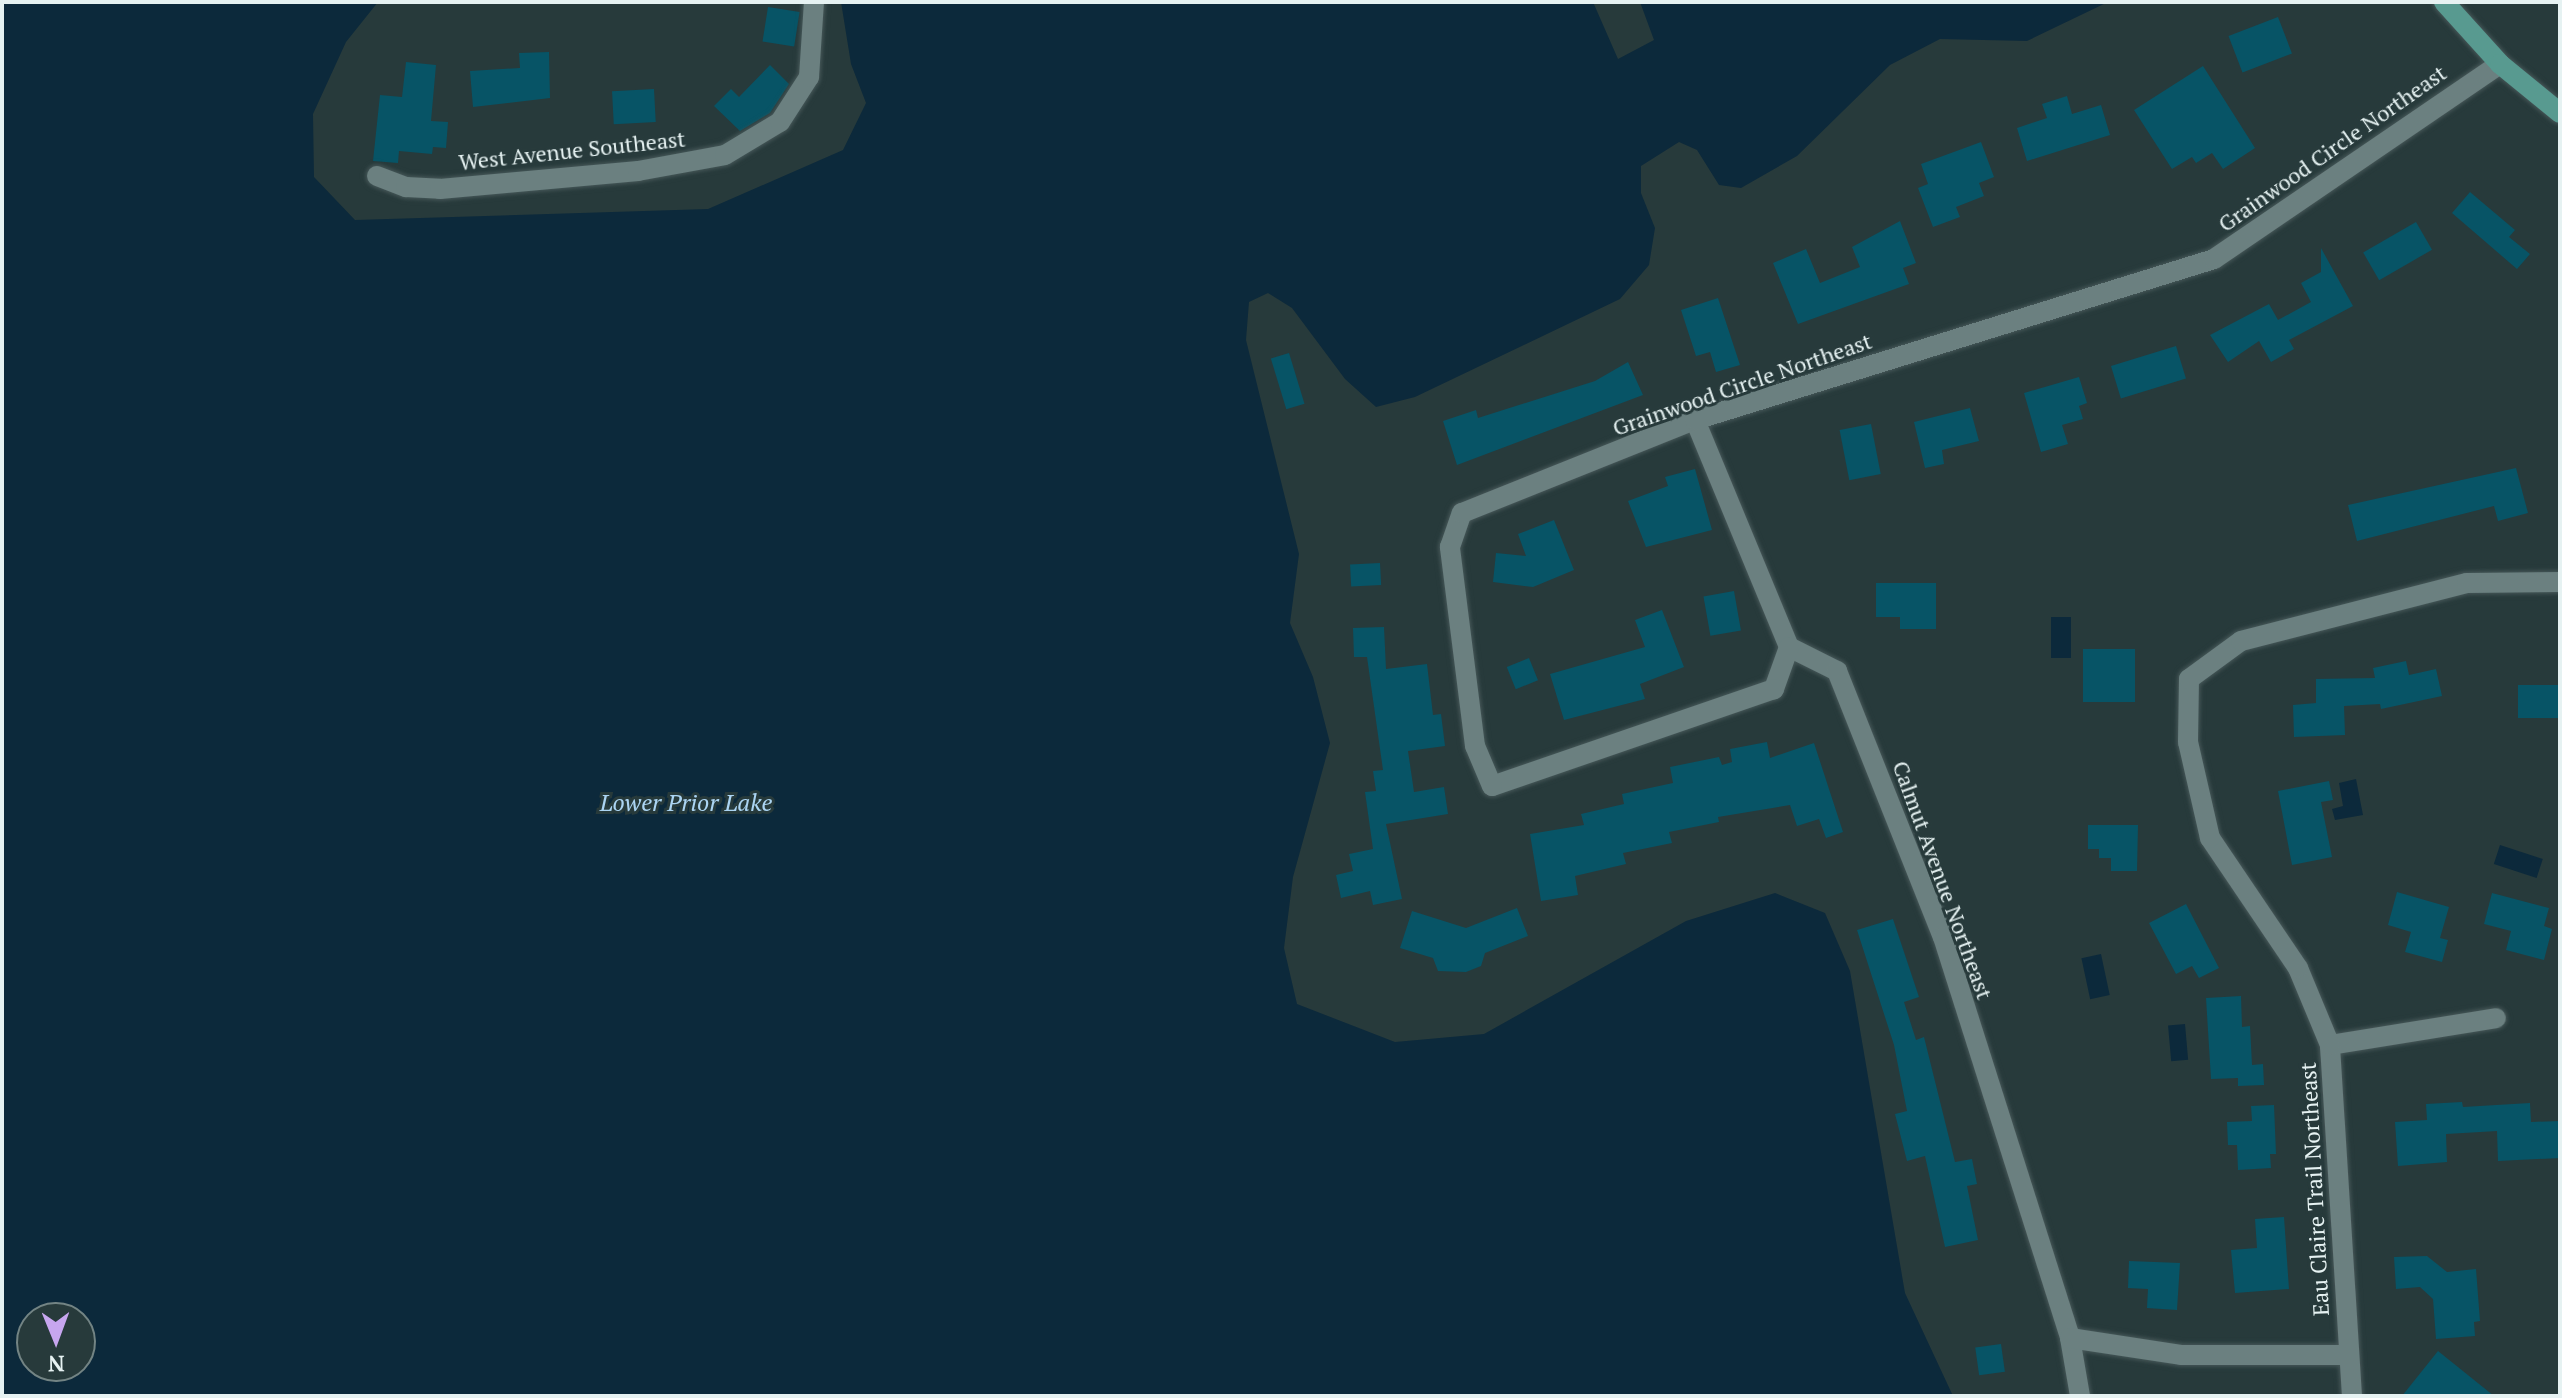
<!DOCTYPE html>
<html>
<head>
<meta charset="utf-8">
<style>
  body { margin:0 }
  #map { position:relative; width:2562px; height:1398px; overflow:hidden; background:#273a3b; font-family:"PT Serif",serif }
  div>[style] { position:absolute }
  .water>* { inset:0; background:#0c293b; transform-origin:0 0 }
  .building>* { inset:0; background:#075466; transform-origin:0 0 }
  .roads { filter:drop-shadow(0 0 2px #465758) drop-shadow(0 0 2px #465758) }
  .street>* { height:20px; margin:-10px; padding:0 10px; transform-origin:10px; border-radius:10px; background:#6b8080 }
  .secondary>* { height:20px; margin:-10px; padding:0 10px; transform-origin:10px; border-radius:10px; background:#589a90 }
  span { translate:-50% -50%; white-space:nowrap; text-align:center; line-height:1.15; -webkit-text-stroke:6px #273a3b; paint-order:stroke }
  .street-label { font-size:22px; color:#e6f2f2 }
  .water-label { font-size:24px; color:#abd4f2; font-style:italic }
  .frame { position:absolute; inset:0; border:4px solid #e6f2f2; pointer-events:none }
  .north { position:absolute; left:16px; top:1302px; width:80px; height:80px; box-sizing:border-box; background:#273a3b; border:2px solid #738484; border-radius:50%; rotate:179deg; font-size:22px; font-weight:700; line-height:32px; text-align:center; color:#e6f2f2 }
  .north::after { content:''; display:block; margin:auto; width:28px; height:36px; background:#c7a6ef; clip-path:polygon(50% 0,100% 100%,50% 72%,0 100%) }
</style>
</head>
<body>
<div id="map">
  <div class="water">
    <div style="clip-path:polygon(evenodd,2px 2px,378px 2px,346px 42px,313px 114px,314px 177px,355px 220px,708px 209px,843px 150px,866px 103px,851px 64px,841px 2px,1593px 2px,1618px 59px,1654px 40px,1640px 2px,2108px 2px,2027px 41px,1940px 39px,1890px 65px,1797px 156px,1741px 188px,1719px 185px,1697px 150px,1679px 142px,1641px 166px,1641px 193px,1655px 228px,1649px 265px,1620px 299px,1415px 397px,1376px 407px,1345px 379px,1292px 308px,1268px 293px,1249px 302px,1246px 340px,1299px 554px,1290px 623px,1313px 677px,1330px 743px,1293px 877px,1284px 948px,1297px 1004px,1395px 1042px,1484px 1034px,1686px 921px,1775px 893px,1825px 913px,1850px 971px,1905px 1293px,1953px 1396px,2px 1396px,2px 2px,80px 1318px,80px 1366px,32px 1366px,32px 1318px,80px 1318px)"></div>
    <div style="left:2051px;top:617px;width:20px;height:41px"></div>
    <div style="clip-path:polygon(2356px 779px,2363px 815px,2335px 820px,2332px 809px,2343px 806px,2339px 783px)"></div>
    <div style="left:2500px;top:845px;width:45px;height:20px;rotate:18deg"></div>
    <div style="left:2101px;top:954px;width:42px;height:20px;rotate:78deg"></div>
    <div style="left:2185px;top:1024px;width:36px;height:17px;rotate:85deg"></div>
  </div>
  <div class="building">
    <div style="left:768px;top:7px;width:32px;height:35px;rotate:9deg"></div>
    <div style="left:2278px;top:17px;width:39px;height:53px;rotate:69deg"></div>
    <div style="clip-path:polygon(549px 52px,550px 98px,473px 107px,470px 71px,520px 68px,519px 53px)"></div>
    <div style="clip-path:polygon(406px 62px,436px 65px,431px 121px,448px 122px,446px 148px,433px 147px,432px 154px,399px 151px,398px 163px,373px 161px,380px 95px,402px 97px)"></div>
    <div style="clip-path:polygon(770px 65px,789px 84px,770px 113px,740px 131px,714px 106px,731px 89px,739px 97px)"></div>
    <div style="clip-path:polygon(2203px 66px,2255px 148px,2223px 169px,2212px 153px,2196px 163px,2192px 157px,2172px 169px,2134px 110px)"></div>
    <div style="left:654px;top:89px;width:33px;height:42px;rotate:87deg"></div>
    <div style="clip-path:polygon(2067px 96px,2072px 114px,2101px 105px,2110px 135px,2027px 161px,2017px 128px,2047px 118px,2042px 104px)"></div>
    <div style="clip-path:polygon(1981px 142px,1994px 177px,1979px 183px,1984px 196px,1956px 207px,1960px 217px,1933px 227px,1918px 188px,1928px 184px,1921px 164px)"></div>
    <div style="clip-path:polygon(2470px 192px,2515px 230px,2509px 237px,2530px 254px,2517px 269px,2452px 213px)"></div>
    <div style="clip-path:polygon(1900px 221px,1916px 263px,1903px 268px,1909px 284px,1798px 324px,1773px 263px,1806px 249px,1820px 283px,1860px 267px,1852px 247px)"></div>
    <div style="left:2416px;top:222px;width:32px;height:61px;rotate:60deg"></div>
    <div style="clip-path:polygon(2321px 248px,2353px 306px,2289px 340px,2294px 349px,2271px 362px,2259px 341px,2228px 362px,2210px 335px,2269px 304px,2278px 320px,2311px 302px,2301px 283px,2321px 272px)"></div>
    <div style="clip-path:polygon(1718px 298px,1740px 365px,1716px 372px,1710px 352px,1696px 356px,1681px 310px)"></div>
    <div style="left:2176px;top:346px;width:34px;height:68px;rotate:73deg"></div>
    <div style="left:1289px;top:353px;width:53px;height:19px;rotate:73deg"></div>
    <div style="clip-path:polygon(1628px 362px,1643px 395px,1457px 465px,1443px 421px,1476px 410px,1478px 418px,1595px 381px)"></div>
    <div style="clip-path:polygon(2079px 377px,2087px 403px,2079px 406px,2083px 419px,2062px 425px,2068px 444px,2041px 452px,2024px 393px)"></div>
    <div style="clip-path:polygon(1970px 408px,1979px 441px,1942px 450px,1944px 464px,1925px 468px,1914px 422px)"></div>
    <div style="left:1871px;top:424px;width:51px;height:32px;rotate:79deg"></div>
    <div style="clip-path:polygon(2516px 468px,2528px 513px,2498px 521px,2494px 506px,2357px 541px,2348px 505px)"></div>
    <div style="clip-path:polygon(1695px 469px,1712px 530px,1646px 547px,1628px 501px,1668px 486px,1665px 477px)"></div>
    <div style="clip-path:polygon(1554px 520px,1574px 570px,1533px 587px,1493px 582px,1496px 553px,1526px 556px,1518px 534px)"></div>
    <div style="left:1380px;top:563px;width:22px;height:30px;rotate:87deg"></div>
    <div style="clip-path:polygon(1876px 583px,1936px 583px,1936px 629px,1900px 629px,1900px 617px,1876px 617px)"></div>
    <div style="left:1734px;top:591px;width:40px;height:31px;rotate:80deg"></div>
    <div style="clip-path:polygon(1662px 610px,1684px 667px,1640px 684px,1645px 699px,1564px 720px,1550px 674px,1645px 647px,1635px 620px)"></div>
    <div style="clip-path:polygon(1384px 627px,1386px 669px,1427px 664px,1433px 715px,1441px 714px,1445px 746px,1408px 751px,1414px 792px,1444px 787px,1448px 814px,1386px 824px,1402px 899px,1373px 905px,1370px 891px,1341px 898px,1336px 875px,1353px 871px,1349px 854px,1373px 849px,1365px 792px,1376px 791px,1373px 771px,1383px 770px,1367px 657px,1354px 657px,1353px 628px)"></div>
    <div style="left:2083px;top:649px;width:52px;height:53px"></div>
    <div style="left:1529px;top:658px;width:24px;height:24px;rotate:68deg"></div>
    <div style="clip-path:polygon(2406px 661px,2409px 675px,2436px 669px,2442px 696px,2381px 709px,2380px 704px,2344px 706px,2345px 735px,2294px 737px,2293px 705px,2316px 703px,2316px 679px,2375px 678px,2373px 668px)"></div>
    <div style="left:2560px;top:685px;width:33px;height:42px;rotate:90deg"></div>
    <div style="clip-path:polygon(1767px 742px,1770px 758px,1814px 743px,1843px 832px,1826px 838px,1819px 819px,1797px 826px,1790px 805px,1718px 817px,1719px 822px,1669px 832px,1672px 843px,1623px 853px,1626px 864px,1575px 876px,1578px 895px,1541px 901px,1530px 834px,1584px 825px,1581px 814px,1624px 804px,1622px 794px,1673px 783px,1670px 767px,1719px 757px,1722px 765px,1732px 762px,1730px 749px)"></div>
    <div style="clip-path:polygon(2329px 781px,2333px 800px,2321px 802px,2332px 857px,2292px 865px,2278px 791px)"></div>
    <div style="clip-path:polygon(2088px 825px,2138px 825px,2137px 871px,2111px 871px,2111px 858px,2099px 858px,2099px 849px,2088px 849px)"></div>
    <div style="clip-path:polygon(2397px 892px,2449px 907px,2440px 938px,2448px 940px,2442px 962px,2405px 952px,2411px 932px,2388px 925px)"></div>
    <div style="clip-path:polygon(2492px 893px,2549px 908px,2544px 926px,2552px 929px,2544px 960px,2506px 950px,2511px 931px,2484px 924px)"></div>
    <div style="clip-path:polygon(2186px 904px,2219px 968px,2199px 978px,2192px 966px,2176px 974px,2149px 923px)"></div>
    <div style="clip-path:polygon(1517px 908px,1528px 936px,1485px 953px,1481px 966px,1466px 972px,1438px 971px,1433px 958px,1400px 948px,1412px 911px,1466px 928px)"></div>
    <div style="clip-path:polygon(1893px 919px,1919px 997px,1904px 1002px,1916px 1040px,1924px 1037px,1955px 1162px,1972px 1159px,1977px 1184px,1967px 1186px,1978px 1240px,1945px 1247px,1925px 1156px,1907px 1161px,1895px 1114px,1907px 1111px,1894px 1045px,1857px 930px)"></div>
    <div style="clip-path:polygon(2241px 996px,2242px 1027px,2250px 1026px,2252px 1065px,2263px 1064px,2264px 1085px,2238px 1086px,2238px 1078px,2211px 1079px,2206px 998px)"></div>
    <div style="clip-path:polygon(2462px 1102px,2463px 1107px,2530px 1103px,2531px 1122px,2560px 1121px,2560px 1158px,2498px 1161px,2497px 1131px,2446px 1134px,2447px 1162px,2398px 1166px,2395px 1122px,2427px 1120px,2426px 1104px)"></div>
    <div style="clip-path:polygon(2274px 1105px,2276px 1154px,2270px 1154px,2271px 1168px,2238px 1170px,2237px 1145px,2228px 1145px,2227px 1122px,2252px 1121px,2251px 1106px)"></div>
    <div style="clip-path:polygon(2284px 1217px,2289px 1289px,2235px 1293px,2231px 1250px,2257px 1248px,2255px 1219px)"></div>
    <div style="clip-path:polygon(2427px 1256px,2447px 1272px,2476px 1269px,2480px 1321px,2474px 1322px,2475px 1336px,2436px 1339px,2433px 1299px,2420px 1287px,2396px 1289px,2394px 1257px)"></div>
    <div style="clip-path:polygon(2129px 1261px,2180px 1263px,2177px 1310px,2147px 1308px,2148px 1289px,2128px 1288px)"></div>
    <div style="left:2001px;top:1344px;width:28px;height:26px;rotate:82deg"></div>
    <div style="clip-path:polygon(2438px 1351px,2494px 1396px,2402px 1396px)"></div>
  </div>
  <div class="roads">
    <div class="street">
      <div style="left:377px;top:176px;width:31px;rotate:21deg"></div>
      <div style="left:406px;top:187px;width:34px;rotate:3deg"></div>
      <div style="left:440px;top:189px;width:199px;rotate:-5.2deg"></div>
      <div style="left:638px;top:171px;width:88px;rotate:-10.4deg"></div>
      <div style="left:725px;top:155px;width:64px;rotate:-31deg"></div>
      <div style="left:780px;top:122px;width:54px;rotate:-57.2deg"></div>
      <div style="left:809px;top:77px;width:75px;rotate:-86.2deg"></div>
      <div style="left:1695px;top:420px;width:246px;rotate:67.5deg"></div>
      <div style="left:1789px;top:647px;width:54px;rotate:26.6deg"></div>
      <div style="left:1837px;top:671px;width:286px;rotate:68.3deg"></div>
      <div style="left:1943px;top:937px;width:421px;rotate:72.4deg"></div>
      <div style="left:2070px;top:1338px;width:59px;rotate:80.2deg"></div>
      <div style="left:1789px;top:647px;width:45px;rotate:109.7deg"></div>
      <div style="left:1774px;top:689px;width:298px;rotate:161deg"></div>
      <div style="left:1492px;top:786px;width:43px;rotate:-113deg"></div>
      <div style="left:1475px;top:746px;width:201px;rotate:-97.2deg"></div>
      <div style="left:1450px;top:547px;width:36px;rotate:-71deg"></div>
      <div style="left:1462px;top:513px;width:251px;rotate:-21.8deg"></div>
      <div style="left:1695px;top:420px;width:543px;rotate:-17.23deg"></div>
      <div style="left:2214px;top:259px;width:346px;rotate:-34.3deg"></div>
      <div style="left:2330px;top:1045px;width:168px;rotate:-9.2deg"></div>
      <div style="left:2070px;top:1338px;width:112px;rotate:8.7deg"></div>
      <div style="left:2181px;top:1355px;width:167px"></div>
      <div style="left:2352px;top:1396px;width:352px;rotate:-93.6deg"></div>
      <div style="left:2330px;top:1045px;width:83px;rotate:-112.6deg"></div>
      <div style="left:2298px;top:968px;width:157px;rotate:-124.1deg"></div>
      <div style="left:2210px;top:838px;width:98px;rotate:-102.9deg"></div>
      <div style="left:2188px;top:742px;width:63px;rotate:-89.1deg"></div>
      <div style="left:2189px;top:679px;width:64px;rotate:-36.2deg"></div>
      <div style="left:2241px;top:641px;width:233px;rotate:-14.4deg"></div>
      <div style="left:2467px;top:583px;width:93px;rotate:-0.6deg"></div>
    </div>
    <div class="secondary">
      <div style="left:2444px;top:2px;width:84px;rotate:47.9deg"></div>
      <div style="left:2500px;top:64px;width:77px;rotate:39.2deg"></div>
    </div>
  </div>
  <div class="street-label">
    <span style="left:2332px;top:148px;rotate:-35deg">Grainwood Circle Northeast</span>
    <span style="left:572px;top:150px;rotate:-6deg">West Avenue Southeast</span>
    <span style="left:1742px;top:384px;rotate:-19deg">Grainwood Circle Northeast</span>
    <span style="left:1943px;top:880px;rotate:70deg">Calmut Avenue Northeast</span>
    <span style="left:2314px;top:1189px;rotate:-93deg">Eau Claire Trail Northeast</span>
  </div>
  <div class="water-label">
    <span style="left:686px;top:803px">Lower Prior Lake</span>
  </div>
  <div class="frame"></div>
  <div class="north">N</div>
</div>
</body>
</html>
